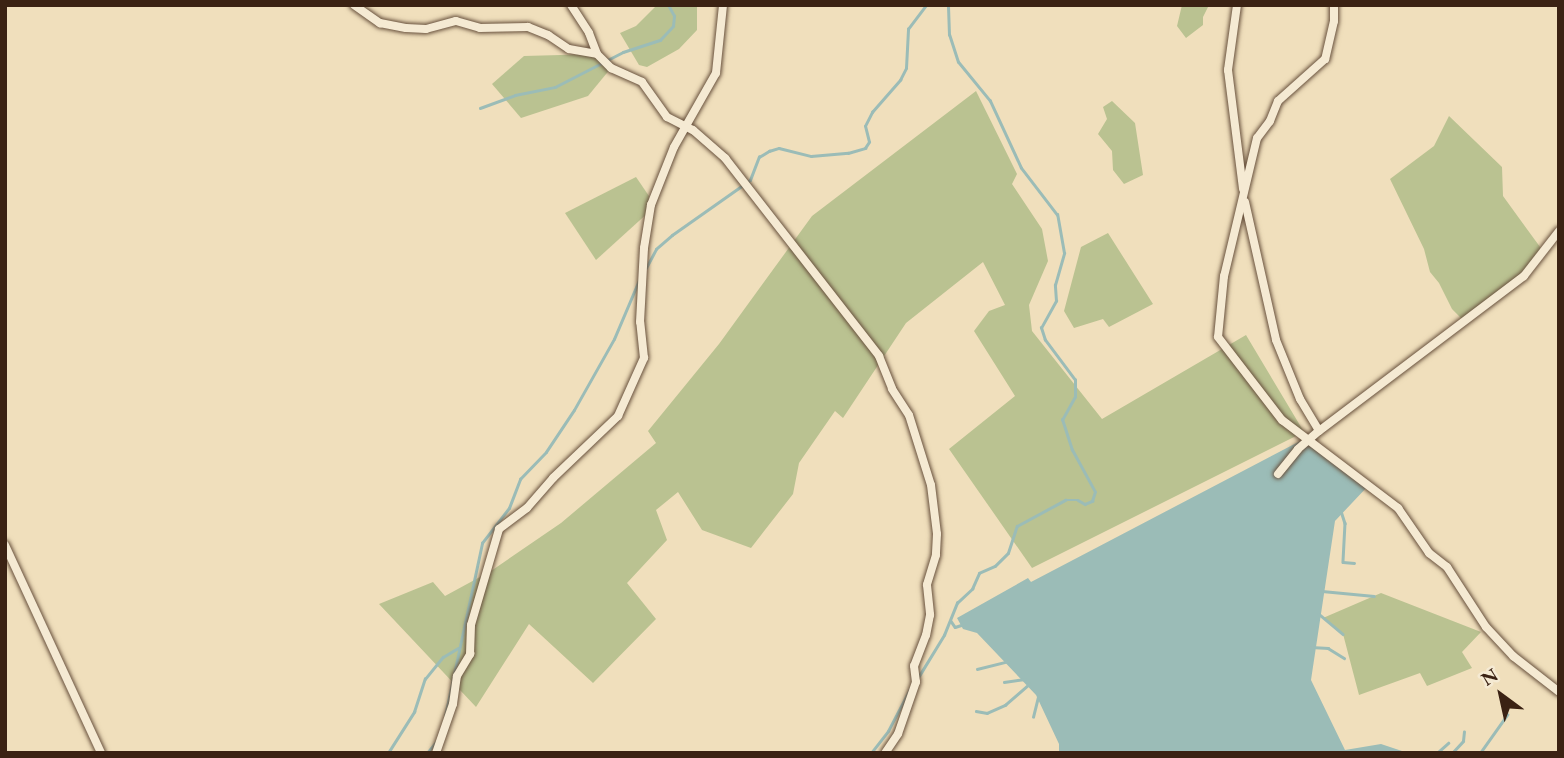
<!DOCTYPE html>
<html>
<head>
<meta charset="utf-8">
<style>
  body { margin:0 }
  #map { position:relative; width:1564px; height:758px; overflow:hidden; background:#f0dfbc; font-family:"EB Garamond",serif }
  div>[style] { position:absolute }
  .green>* { inset:0; background:#bac291 }
  .water>* { inset:0; background:#9bbcb7 }
  .stream>* { height:2.5px; margin:-1.25px; padding:0 1.25px; transform-origin:1.25px; border-radius:1.25px; background:#9bbcb7 }
  .roads { filter:drop-shadow(0 0 2px #68513d) drop-shadow(0 0 2px #68513d) }
  .minor>* { height:8px; margin:-4px; padding:0 4px; transform-origin:4px; border-radius:4px; background:#f5ead3 }
  span { translate:-50% -50%; white-space:nowrap; text-align:center; line-height:1.15; -webkit-text-stroke:5px #f5ead3; paint-order:stroke }
  .frame { position:absolute; inset:0; border:7px solid #3b2213; pointer-events:none }
  .north { position:absolute; left:1466px; top:660px; width:70px; height:70px; -webkit-text-stroke:5px #f5ead3; paint-order:stroke; rotate:327deg; font-size:19px; font-weight:700; line-height:28px; text-align:center; color:#3b2213 }
  .north::after { content:''; display:block; margin:auto; width:24px; height:32px; background:#3b2213; clip-path:polygon(50% 0,100% 100%,50% 72%,0 100%) }
</style>
</head>
<body>
<div id="map">
  <div class="green">
    <div style="clip-path:polygon(657px 5px,697px 5px,697px 30px,679px 49px,647px 67px,639px 65px,620px 33px,636px 26px)"></div>
    <div style="clip-path:polygon(1182px 5px,1209px 5px,1203px 17px,1203px 25px,1186px 38px,1177px 26px)"></div>
    <div style="clip-path:polygon(597px 54px,611px 68px,588px 96px,521px 118px,492px 84px,524px 56px)"></div>
    <div style="clip-path:polygon(976px 91px,1017px 174px,1012px 184px,1042px 229px,1048px 261px,1029px 305px,1032px 331px,1102px 419px,1246px 335px,1304px 432px,1032px 568px,949px 449px,1015px 396px,974px 331px,989px 311px,1005px 305px,983px 262px,906px 323px,843px 418px,835px 411px,799px 463px,793px 494px,751px 548px,702px 530px,678px 492px,656px 510px,667px 540px,627px 583px,656px 619px,593px 683px,529px 624px,476px 707px,379px 604px,433px 582px,445px 596px,491px 571px,561px 523px,656px 443px,648px 431px,719px 344px,812px 216px)"></div>
    <div style="clip-path:polygon(1112px 101px,1135px 123px,1143px 175px,1124px 184px,1113px 170px,1112px 151px,1098px 134px,1107px 119px,1103px 107px)"></div>
    <div style="clip-path:polygon(1449px 116px,1502px 167px,1503px 196px,1543px 251px,1524px 276px,1464px 321px,1452px 309px,1439px 283px,1430px 272px,1424px 249px,1390px 179px,1434px 146px)"></div>
    <div style="clip-path:polygon(636px 177px,649px 196px,650px 211px,596px 260px,565px 213px)"></div>
    <div style="clip-path:polygon(1108px 233px,1153px 304px,1109px 327px,1103px 319px,1074px 328px,1064px 311px,1081px 247px)"></div>
    <div style="clip-path:polygon(1381px 593px,1481px 632px,1462px 652px,1472px 668px,1427px 686px,1420px 673px,1359px 695px,1343px 634px,1323px 618px)"></div>
  </div>
  <div class="water">
    <div style="clip-path:polygon(1304px 439px,1368px 486px,1335px 521px,1311px 680px,1345px 750px,1381px 744px,1408px 753px,1059px 753px,1059px 744px,1036px 695px,977px 633px,963px 629px,957px 618px,1028px 578px,1031px 582px)"></div>
  </div>
  <div class="stream">
    <div style="left:480px;top:108px;width:37px;rotate:-20deg"></div>
    <div style="left:515px;top:95px;width:41px;rotate:-11.3deg"></div>
    <div style="left:555px;top:87px;width:76px;rotate:-27.2deg"></div>
    <div style="left:623px;top:52px;width:39px;rotate:-18deg"></div>
    <div style="left:660px;top:40px;width:19px;rotate:-47deg"></div>
    <div style="left:673px;top:26px;width:10px;rotate:-84deg"></div>
    <div style="left:674px;top:16px;width:13px;rotate:-119deg"></div>
    <div style="left:646px;top:268px;width:21px;rotate:-62deg"></div>
    <div style="left:656px;top:249px;width:21px;rotate:-41deg"></div>
    <div style="left:672px;top:235px;width:95px;rotate:-35.2deg"></div>
    <div style="left:750px;top:180px;width:25px;rotate:-69deg"></div>
    <div style="left:759px;top:157px;width:12px;rotate:-31deg"></div>
    <div style="left:769px;top:151px;width:10px;rotate:-17deg"></div>
    <div style="left:779px;top:148px;width:33px;rotate:14deg"></div>
    <div style="left:811px;top:156px;width:37px;rotate:-5deg"></div>
    <div style="left:848px;top:153px;width:18px;rotate:-16deg"></div>
    <div style="left:865px;top:148px;width:7px;rotate:-56deg"></div>
    <div style="left:869px;top:142px;width:16px;rotate:-104deg"></div>
    <div style="left:865px;top:126px;width:16px;rotate:-63deg"></div>
    <div style="left:872px;top:112px;width:43px;rotate:-48.8deg"></div>
    <div style="left:900px;top:80px;width:13px;rotate:-63deg"></div>
    <div style="left:906px;top:68px;width:39px;rotate:-87deg"></div>
    <div style="left:908px;top:29px;width:30px;rotate:-53deg"></div>
    <div style="left:1341px;top:511px;width:13px;rotate:72deg"></div>
    <div style="left:1345px;top:523px;width:39px;rotate:93deg"></div>
    <div style="left:1343px;top:562px;width:11px;rotate:5deg"></div>
    <div style="left:1322px;top:591px;width:52px;rotate:5.5deg"></div>
    <div style="left:1319px;top:614px;width:31px;rotate:40deg"></div>
    <div style="left:951px;top:621px;width:7px;rotate:56deg"></div>
    <div style="left:955px;top:627px;width:6px;rotate:-18deg"></div>
    <div style="left:1311px;top:647px;width:17px;rotate:3deg"></div>
    <div style="left:1328px;top:648px;width:19px;rotate:32deg"></div>
    <div style="left:977px;top:669px;width:32px;rotate:-14deg"></div>
    <div style="left:919px;top:676px;width:48px;rotate:-58.6deg"></div>
    <div style="left:944px;top:635px;width:35px;rotate:-68deg"></div>
    <div style="left:957px;top:603px;width:21px;rotate:-43deg"></div>
    <div style="left:972px;top:589px;width:17px;rotate:-66deg"></div>
    <div style="left:979px;top:573px;width:17px;rotate:-24deg"></div>
    <div style="left:995px;top:566px;width:18px;rotate:-45deg"></div>
    <div style="left:1008px;top:553px;width:28px;rotate:-72deg"></div>
    <div style="left:1017px;top:526px;width:55px;rotate:-28.4deg"></div>
    <div style="left:1065px;top:500px;width:13px"></div>
    <div style="left:1078px;top:500px;width:8px;rotate:30deg"></div>
    <div style="left:1085px;top:504px;width:8px;rotate:-23deg"></div>
    <div style="left:1092px;top:501px;width:9px;rotate:-72deg"></div>
    <div style="left:1095px;top:492px;width:48px;rotate:-118.7deg"></div>
    <div style="left:1072px;top:450px;width:32px;rotate:-108deg"></div>
    <div style="left:1062px;top:420px;width:26px;rotate:-61deg"></div>
    <div style="left:1075px;top:397px;width:17px;rotate:-90deg"></div>
    <div style="left:1075px;top:380px;width:50px;rotate:-126.9deg"></div>
    <div style="left:1045px;top:340px;width:13px;rotate:-108deg"></div>
    <div style="left:1041px;top:328px;width:31px;rotate:-61deg"></div>
    <div style="left:1056px;top:301px;width:16px;rotate:-94deg"></div>
    <div style="left:1055px;top:285px;width:33px;rotate:-74deg"></div>
    <div style="left:1064px;top:253px;width:39px;rotate:-100deg"></div>
    <div style="left:1057px;top:215px;width:59px;rotate:-127.5deg"></div>
    <div style="left:1021px;top:168px;width:74px;rotate:-114.8deg"></div>
    <div style="left:990px;top:101px;width:50px;rotate:-129.4deg"></div>
    <div style="left:958px;top:62px;width:28px;rotate:-108deg"></div>
    <div style="left:949px;top:35px;width:30px;rotate:-92deg"></div>
    <div style="left:1004px;top:682px;width:21px;rotate:-8deg"></div>
    <div style="left:976px;top:711px;width:11px;rotate:10deg"></div>
    <div style="left:987px;top:713px;width:20px;rotate:-24deg"></div>
    <div style="left:1005px;top:705px;width:32px;rotate:-41deg"></div>
    <div style="left:445px;top:716px;width:177px;rotate:-77.9deg"></div>
    <div style="left:482px;top:543px;width:44px;rotate:-52.4deg"></div>
    <div style="left:509px;top:508px;width:31px;rotate:-69deg"></div>
    <div style="left:520px;top:479px;width:37px;rotate:-46deg"></div>
    <div style="left:546px;top:452px;width:50px;rotate:-56.3deg"></div>
    <div style="left:574px;top:410px;width:81px;rotate:-60.6deg"></div>
    <div style="left:614px;top:339px;width:64px;rotate:-67deg"></div>
    <div style="left:1033px;top:717px;width:21px;rotate:-76deg"></div>
    <div style="left:388px;top:753px;width:49px;rotate:-57.6deg"></div>
    <div style="left:414px;top:712px;width:35px;rotate:-72deg"></div>
    <div style="left:425px;top:679px;width:28px;rotate:-51deg"></div>
    <div style="left:443px;top:657px;width:17px;rotate:-31deg"></div>
    <div style="left:427px;top:753px;width:14px;rotate:-51deg"></div>
    <div style="left:871px;top:753px;width:28px;rotate:-52deg"></div>
    <div style="left:888px;top:731px;width:50px;rotate:-62.4deg"></div>
    <div style="left:1437px;top:753px;width:15px;rotate:-42deg"></div>
    <div style="left:1452px;top:753px;width:16px;rotate:-47deg"></div>
    <div style="left:1463px;top:741px;width:9px;rotate:-84deg"></div>
    <div style="left:1480px;top:753px;width:47px;rotate:-54.6deg"></div>
  </div>
  <div class="roads">
    <div class="minor">
      <div style="left:354px;top:5px;width:32px;rotate:35deg"></div>
      <div style="left:380px;top:23px;width:26px;rotate:11deg"></div>
      <div style="left:406px;top:28px;width:20px;rotate:3deg"></div>
      <div style="left:426px;top:29px;width:31px;rotate:-15deg"></div>
      <div style="left:456px;top:21px;width:25px;rotate:16deg"></div>
      <div style="left:480px;top:28px;width:48px;rotate:-1.2deg"></div>
      <div style="left:528px;top:27px;width:22px;rotate:22deg"></div>
      <div style="left:548px;top:35px;width:25px;rotate:34deg"></div>
      <div style="left:569px;top:49px;width:28px;rotate:10deg"></div>
      <div style="left:571px;top:5px;width:33px;rotate:57deg"></div>
      <div style="left:589px;top:33px;width:22px;rotate:69deg"></div>
      <div style="left:597px;top:54px;width:20px;rotate:45deg"></div>
      <div style="left:611px;top:68px;width:34px;rotate:24deg"></div>
      <div style="left:642px;top:82px;width:43px;rotate:54.5deg"></div>
      <div style="left:667px;top:117px;width:29px;rotate:27deg"></div>
      <div style="left:693px;top:130px;width:43px;rotate:41.2deg"></div>
      <div style="left:725px;top:158px;width:251px;rotate:52.1deg"></div>
      <div style="left:879px;top:356px;width:35px;rotate:68deg"></div>
      <div style="left:892px;top:389px;width:31px;rotate:57deg"></div>
      <div style="left:909px;top:415px;width:73px;rotate:72.6deg"></div>
      <div style="left:931px;top:485px;width:49px;rotate:83deg"></div>
      <div style="left:937px;top:534px;width:21px;rotate:93deg"></div>
      <div style="left:936px;top:555px;width:31px;rotate:107deg"></div>
      <div style="left:927px;top:585px;width:30px;rotate:84deg"></div>
      <div style="left:930px;top:615px;width:20px;rotate:101deg"></div>
      <div style="left:926px;top:635px;width:33px;rotate:111deg"></div>
      <div style="left:914px;top:666px;width:16px;rotate:83deg"></div>
      <div style="left:916px;top:682px;width:55px;rotate:109.1deg"></div>
      <div style="left:898px;top:734px;width:23px;rotate:124deg"></div>
      <div style="left:1237px;top:5px;width:66px;rotate:97.9deg"></div>
      <div style="left:1228px;top:70px;width:120px;rotate:82.8deg"></div>
      <div style="left:1334px;top:5px;width:16px;rotate:90deg"></div>
      <div style="left:1334px;top:21px;width:39px;rotate:103deg"></div>
      <div style="left:1325px;top:59px;width:63px;rotate:138.2deg"></div>
      <div style="left:1278px;top:101px;width:22px;rotate:112deg"></div>
      <div style="left:1270px;top:121px;width:21px;rotate:127deg"></div>
      <div style="left:1257px;top:138px;width:142px;rotate:103.4deg"></div>
      <div style="left:1224px;top:276px;width:61px;rotate:95.6deg"></div>
      <div style="left:1218px;top:337px;width:105px;rotate:52.4deg"></div>
      <div style="left:1282px;top:420px;width:146px;rotate:37.2deg"></div>
      <div style="left:1398px;top:508px;width:55px;rotate:55.4deg"></div>
      <div style="left:1429px;top:553px;width:23px;rotate:38deg"></div>
      <div style="left:1447px;top:567px;width:72px;rotate:57deg"></div>
      <div style="left:1486px;top:627px;width:40px;rotate:47deg"></div>
      <div style="left:1513px;top:656px;width:58px;rotate:38deg"></div>
      <div style="left:1245px;top:202px;width:141px;rotate:77.3deg"></div>
      <div style="left:1276px;top:340px;width:64px;rotate:67.9deg"></div>
      <div style="left:1300px;top:399px;width:37px;rotate:59deg"></div>
      <div style="left:1319px;top:431px;width:257px;rotate:-37.1deg"></div>
      <div style="left:1524px;top:276px;width:57px;rotate:-52.1deg"></div>
      <div style="left:1278px;top:474px;width:32px;rotate:-51deg"></div>
      <div style="left:1298px;top:449px;width:28px;rotate:-41deg"></div>
      <div style="left:5px;top:545px;width:229px;rotate:65.2deg"></div>
      <div style="left:436px;top:753px;width:52px;rotate:-70.9deg"></div>
      <div style="left:453px;top:704px;width:28px;rotate:-82deg"></div>
      <div style="left:457px;top:676px;width:26px;rotate:-59deg"></div>
      <div style="left:470px;top:654px;width:29px;rotate:-88deg"></div>
      <div style="left:471px;top:625px;width:100px;rotate:-73.7deg"></div>
      <div style="left:499px;top:529px;width:35px;rotate:-37deg"></div>
      <div style="left:527px;top:508px;width:40px;rotate:-49deg"></div>
      <div style="left:553px;top:478px;width:90px;rotate:-43.6deg"></div>
      <div style="left:618px;top:416px;width:64px;rotate:-65.9deg"></div>
      <div style="left:644px;top:358px;width:36px;rotate:-96deg"></div>
      <div style="left:640px;top:322px;width:74px;rotate:-86.9deg"></div>
      <div style="left:644px;top:248px;width:44px;rotate:-80.8deg"></div>
      <div style="left:651px;top:205px;width:62px;rotate:-68.4deg"></div>
      <div style="left:674px;top:147px;width:85px;rotate:-60.4deg"></div>
      <div style="left:716px;top:73px;width:68px;rotate:-84.1deg"></div>
    </div>
  </div>
  <div class="frame"></div>
  <div class="north">N</div>
</div>
</body>
</html>
